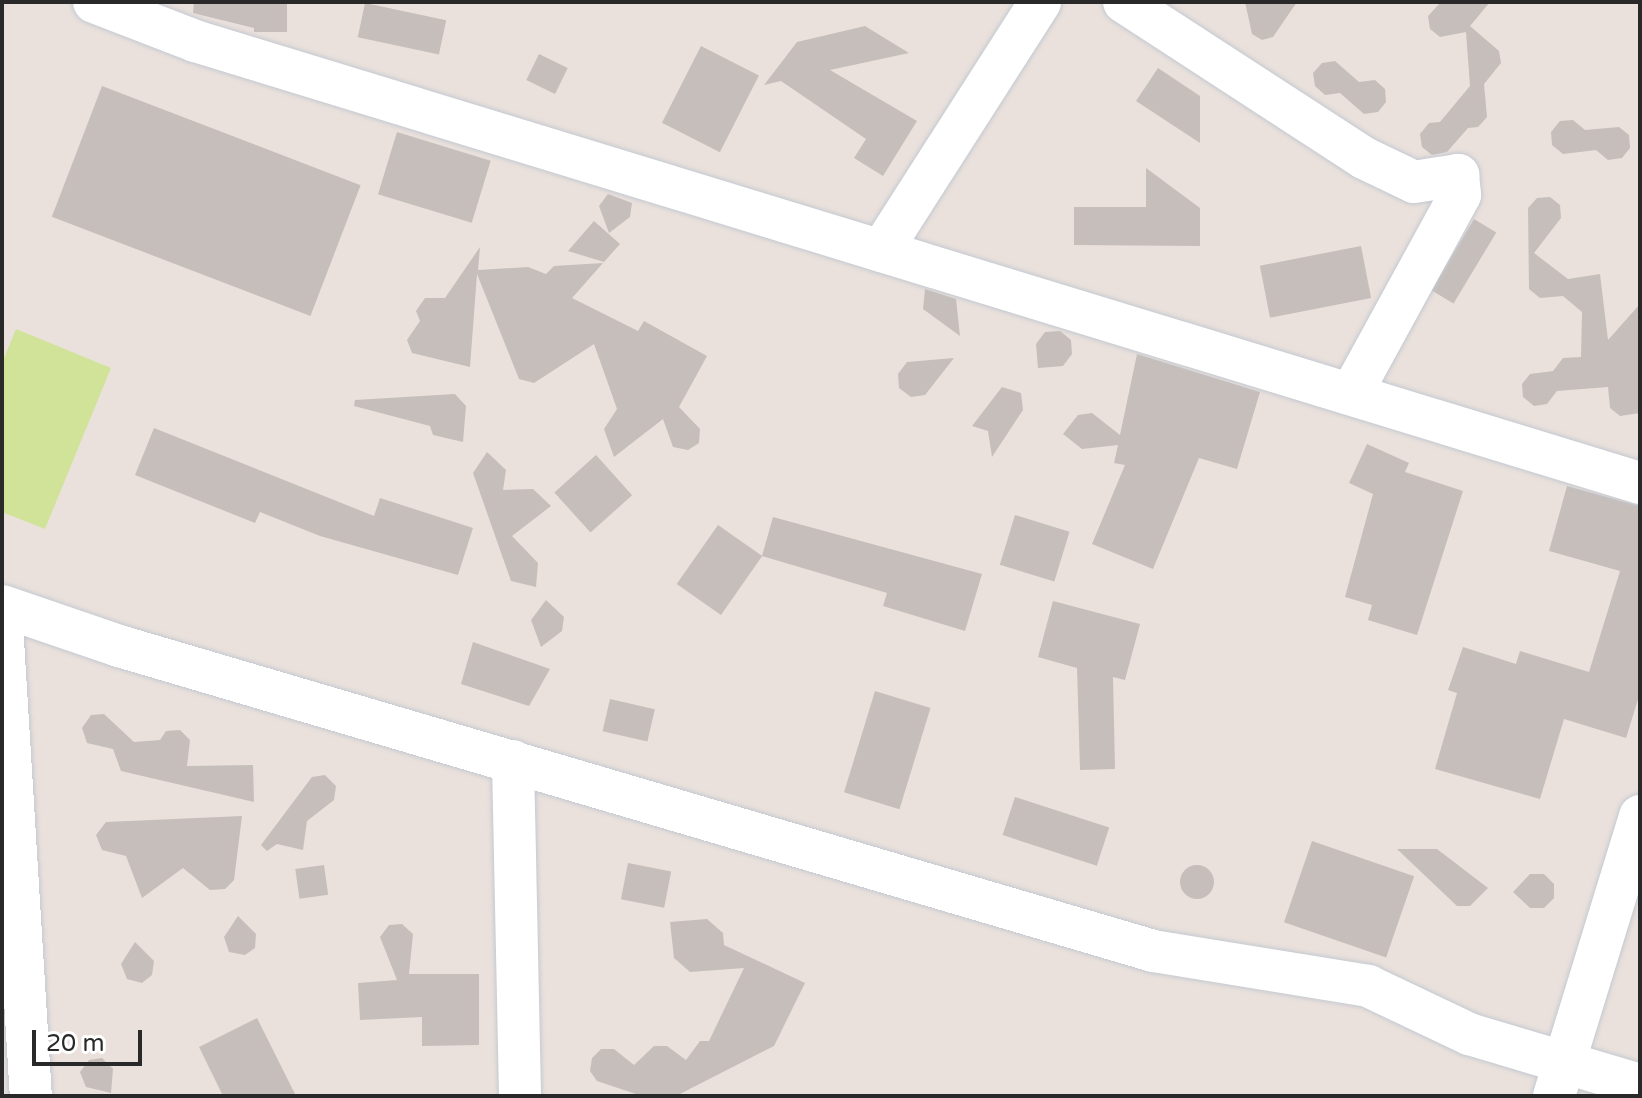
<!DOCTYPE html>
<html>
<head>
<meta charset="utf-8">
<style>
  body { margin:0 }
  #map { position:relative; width:1642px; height:1098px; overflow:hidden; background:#eae1dc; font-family:"Varela Round",sans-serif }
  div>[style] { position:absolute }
  .pitch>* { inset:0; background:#d1e399 }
  .building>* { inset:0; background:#c5bebb; transform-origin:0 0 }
  .round { border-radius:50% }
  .roads { filter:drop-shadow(0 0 2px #c4c9d1) drop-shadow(0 0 2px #c4c9d1) }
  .street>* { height:42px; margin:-21px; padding:0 21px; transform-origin:21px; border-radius:21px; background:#fff }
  span { translate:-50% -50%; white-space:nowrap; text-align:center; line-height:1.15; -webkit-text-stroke:7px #fff; paint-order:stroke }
  .frame { position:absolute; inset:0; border:4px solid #292929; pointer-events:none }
  .scale { position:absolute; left:32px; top:1030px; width:110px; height:36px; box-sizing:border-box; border:4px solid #292929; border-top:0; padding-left:10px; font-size:24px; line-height:28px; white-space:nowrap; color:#292929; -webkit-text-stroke:6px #fff; paint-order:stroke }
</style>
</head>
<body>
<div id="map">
  <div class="pitch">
    <div style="clip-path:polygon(16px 329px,111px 368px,45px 529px,2px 512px,2px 363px)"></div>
  </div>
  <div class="building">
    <div style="clip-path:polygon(194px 2px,287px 2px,287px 32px,254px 32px,254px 28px,193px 13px)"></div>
    <div style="clip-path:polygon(1245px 2px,1297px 2px,1273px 37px,1262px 40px,1252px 34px)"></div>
    <div style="clip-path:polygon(1441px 2px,1490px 2px,1470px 26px,1499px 51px,1501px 63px,1484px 84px,1487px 117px,1478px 127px,1468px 128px,1447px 152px,1432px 155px,1422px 147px,1420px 134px,1429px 123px,1440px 122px,1470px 86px,1466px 32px,1440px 37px,1430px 29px,1428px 16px)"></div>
    <div style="left:365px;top:3px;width:83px;height:35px;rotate:12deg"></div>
    <div style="clip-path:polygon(865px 26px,909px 53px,830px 70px,917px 121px,883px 176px,854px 158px,866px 139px,781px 81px,764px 85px,797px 42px)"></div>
    <div style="left:701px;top:46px;width:65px;height:86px;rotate:27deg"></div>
    <div style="left:539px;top:54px;width:32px;height:29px;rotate:26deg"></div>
    <div style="clip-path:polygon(1335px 61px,1359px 82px,1375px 80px,1385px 89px,1386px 102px,1378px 112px,1364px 114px,1340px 93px,1325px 95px,1315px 86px,1313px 73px,1322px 63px)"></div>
    <div style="clip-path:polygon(1158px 68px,1200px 96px,1200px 143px,1136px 101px)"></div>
    <div style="left:102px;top:86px;width:277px;height:140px;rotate:21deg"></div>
    <div style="clip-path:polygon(1573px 120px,1585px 130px,1619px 127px,1629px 135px,1630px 148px,1622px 158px,1608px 160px,1596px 150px,1563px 154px,1552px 145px,1551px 132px,1560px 121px)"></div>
    <div style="left:397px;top:132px;width:98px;height:65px;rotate:17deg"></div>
    <div style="clip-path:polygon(1146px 168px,1200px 208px,1200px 246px,1074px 245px,1074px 207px,1146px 207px)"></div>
    <div style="clip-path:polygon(608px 194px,632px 203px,630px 217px,609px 233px,599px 206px)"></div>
    <div style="clip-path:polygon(1550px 197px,1560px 205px,1561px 218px,1534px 253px,1568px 279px,1600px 274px,1608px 340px,1640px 304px,1640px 413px,1620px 416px,1610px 408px,1608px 387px,1557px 391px,1547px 404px,1534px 406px,1523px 397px,1522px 384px,1530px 374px,1553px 371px,1563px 358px,1581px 357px,1582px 312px,1563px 296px,1540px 298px,1529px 289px,1528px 208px,1537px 198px)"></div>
    <div style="left:1474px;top:219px;width:26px;height:83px;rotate:31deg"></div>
    <div style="clip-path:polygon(594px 221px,620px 244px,604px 262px,568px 251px)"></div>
    <div style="left:1361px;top:246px;width:53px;height:103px;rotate:79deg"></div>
    <div style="clip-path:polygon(480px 247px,478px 270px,528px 267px,546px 274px,554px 266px,603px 263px,572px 298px,638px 331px,644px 321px,707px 356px,679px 407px,700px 429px,699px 443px,688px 450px,673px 447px,663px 419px,614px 457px,604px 429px,617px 409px,594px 344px,534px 383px,519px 379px,477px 274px,470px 367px,412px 353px,407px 340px,420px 321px,416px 311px,425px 298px,445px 298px)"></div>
    <div style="clip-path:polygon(925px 289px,956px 299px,960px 336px,923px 309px)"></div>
    <div style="clip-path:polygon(1060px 331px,1071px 340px,1072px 354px,1063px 366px,1038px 368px,1036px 344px,1045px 332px)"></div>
    <div style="clip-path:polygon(1137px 354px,1260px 392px,1237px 469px,1199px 458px,1153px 569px,1092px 544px,1125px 465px,1114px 463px,1118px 445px,1082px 449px,1063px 434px,1078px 415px,1092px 413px,1120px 435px)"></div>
    <div style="clip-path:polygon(954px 358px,925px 395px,911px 397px,899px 388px,898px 374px,907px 362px)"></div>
    <div style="clip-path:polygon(1002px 387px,1021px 393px,1023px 410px,992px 457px,988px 431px,972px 426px)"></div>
    <div style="clip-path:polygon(455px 394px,466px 406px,463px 442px,433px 435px,430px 426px,354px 406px,355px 400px)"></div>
    <div style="clip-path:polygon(154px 428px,374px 516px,380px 498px,473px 528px,458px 575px,320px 536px,260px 512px,255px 523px,135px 475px)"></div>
    <div style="clip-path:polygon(1367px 444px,1409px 463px,1405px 472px,1463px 491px,1417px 635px,1368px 620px,1372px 605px,1345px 597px,1373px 494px,1349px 483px)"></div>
    <div style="clip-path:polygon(487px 452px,506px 470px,503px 490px,533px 489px,551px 506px,512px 536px,538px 563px,536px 587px,511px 581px,473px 473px)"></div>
    <div style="left:596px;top:455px;width:54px;height:56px;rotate:48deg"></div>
    <div style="clip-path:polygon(1567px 486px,1640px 506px,1640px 693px,1626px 738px,1564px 719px,1540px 799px,1435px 769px,1457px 693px,1448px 690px,1463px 647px,1516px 664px,1520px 651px,1589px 672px,1620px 571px,1549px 551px)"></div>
    <div style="left:1015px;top:515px;width:57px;height:52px;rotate:17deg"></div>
    <div style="clip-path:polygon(773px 517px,982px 574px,965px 631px,883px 606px,887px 593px,762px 556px)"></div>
    <div style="left:718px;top:525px;width:54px;height:72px;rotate:35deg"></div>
    <div style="clip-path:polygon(546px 600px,564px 617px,562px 631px,541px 647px,531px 620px)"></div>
    <div style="clip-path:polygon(1053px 601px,1140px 624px,1125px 680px,1113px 677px,1115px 769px,1080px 770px,1077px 668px,1038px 657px)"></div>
    <div style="clip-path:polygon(473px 642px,550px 669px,529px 706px,461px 684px)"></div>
    <div style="left:875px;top:691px;width:58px;height:106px;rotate:17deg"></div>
    <div style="left:610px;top:699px;width:46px;height:33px;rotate:13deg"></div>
    <div style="clip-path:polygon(104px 714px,134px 742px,160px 740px,166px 731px,180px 730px,190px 740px,187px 766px,253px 765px,254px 802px,121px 771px,113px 749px,87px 743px,82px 728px,91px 715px)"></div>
    <div style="clip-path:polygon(325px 775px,336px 786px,334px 800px,307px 821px,303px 850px,277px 844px,267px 851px,261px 845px,312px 777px)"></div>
    <div style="left:1015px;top:797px;width:99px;height:40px;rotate:18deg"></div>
    <div style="clip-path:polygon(242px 816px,234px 880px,225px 889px,210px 890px,183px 868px,142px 898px,126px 856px,102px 850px,96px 835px,106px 822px)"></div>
    <div style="left:1312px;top:841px;width:108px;height:86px;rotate:19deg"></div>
    <div style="clip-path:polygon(1397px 849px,1437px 849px,1488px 888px,1470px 906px,1457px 906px)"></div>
    <div style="left:628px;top:863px;width:44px;height:37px;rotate:11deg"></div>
    <div class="round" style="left:1180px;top:865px;width:34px;height:34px"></div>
    <div style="left:324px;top:865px;width:30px;height:29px;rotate:82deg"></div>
    <div style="clip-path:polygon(1530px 874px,1544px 874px,1554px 884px,1554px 898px,1544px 908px,1530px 908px,1513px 892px)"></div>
    <div style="clip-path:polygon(238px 916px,256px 934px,255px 948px,245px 955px,229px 952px,224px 937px)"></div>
    <div style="clip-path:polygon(707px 919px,723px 933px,724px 945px,805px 983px,774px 1046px,676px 1096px,642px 1096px,597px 1081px,590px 1071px,592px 1058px,601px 1049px,614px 1049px,634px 1065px,654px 1046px,667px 1046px,686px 1060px,700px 1041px,709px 1041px,744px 968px,690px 972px,674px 958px,670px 922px)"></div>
    <div style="clip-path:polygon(402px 924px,413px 934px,409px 974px,479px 974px,479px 1045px,422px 1046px,422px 1017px,360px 1020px,358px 983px,397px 980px,380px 937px,389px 925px)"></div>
    <div style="clip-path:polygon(135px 942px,154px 961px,152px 975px,142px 983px,127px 979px,121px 964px)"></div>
    <div style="clip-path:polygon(257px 1018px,296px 1096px,223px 1096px,199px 1047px)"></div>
    <div style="clip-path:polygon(102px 1058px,113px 1069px,111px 1093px,86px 1087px,80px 1072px,89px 1060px)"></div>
  </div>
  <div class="roads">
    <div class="street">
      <div style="left:94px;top:2px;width:108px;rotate:21.1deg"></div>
      <div style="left:195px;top:41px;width:1511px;rotate:17.01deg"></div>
      <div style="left:1124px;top:2px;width:286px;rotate:33deg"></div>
      <div style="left:1364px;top:158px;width:55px;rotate:25.6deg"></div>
      <div style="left:1414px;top:182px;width:45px;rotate:-9deg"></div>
      <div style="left:1458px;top:175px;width:20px;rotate:84deg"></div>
      <div style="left:1460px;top:195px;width:227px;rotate:118.7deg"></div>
      <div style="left:881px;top:251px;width:295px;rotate:-57.4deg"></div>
      <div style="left:2px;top:606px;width:124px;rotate:18.9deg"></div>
      <div style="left:119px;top:646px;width:1078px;rotate:16.43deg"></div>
      <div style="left:1153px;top:951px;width:218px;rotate:9.2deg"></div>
      <div style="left:1368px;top:986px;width:112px;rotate:25.4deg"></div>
      <div style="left:1469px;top:1034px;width:178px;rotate:16.6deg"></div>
      <div style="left:2px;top:624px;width:473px;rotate:86.5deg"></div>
      <div style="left:513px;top:761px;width:335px;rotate:88.8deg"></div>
      <div style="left:1554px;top:1096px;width:293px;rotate:-72.9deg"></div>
    </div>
  </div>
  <div class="frame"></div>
  <div class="scale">20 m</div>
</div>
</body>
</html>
